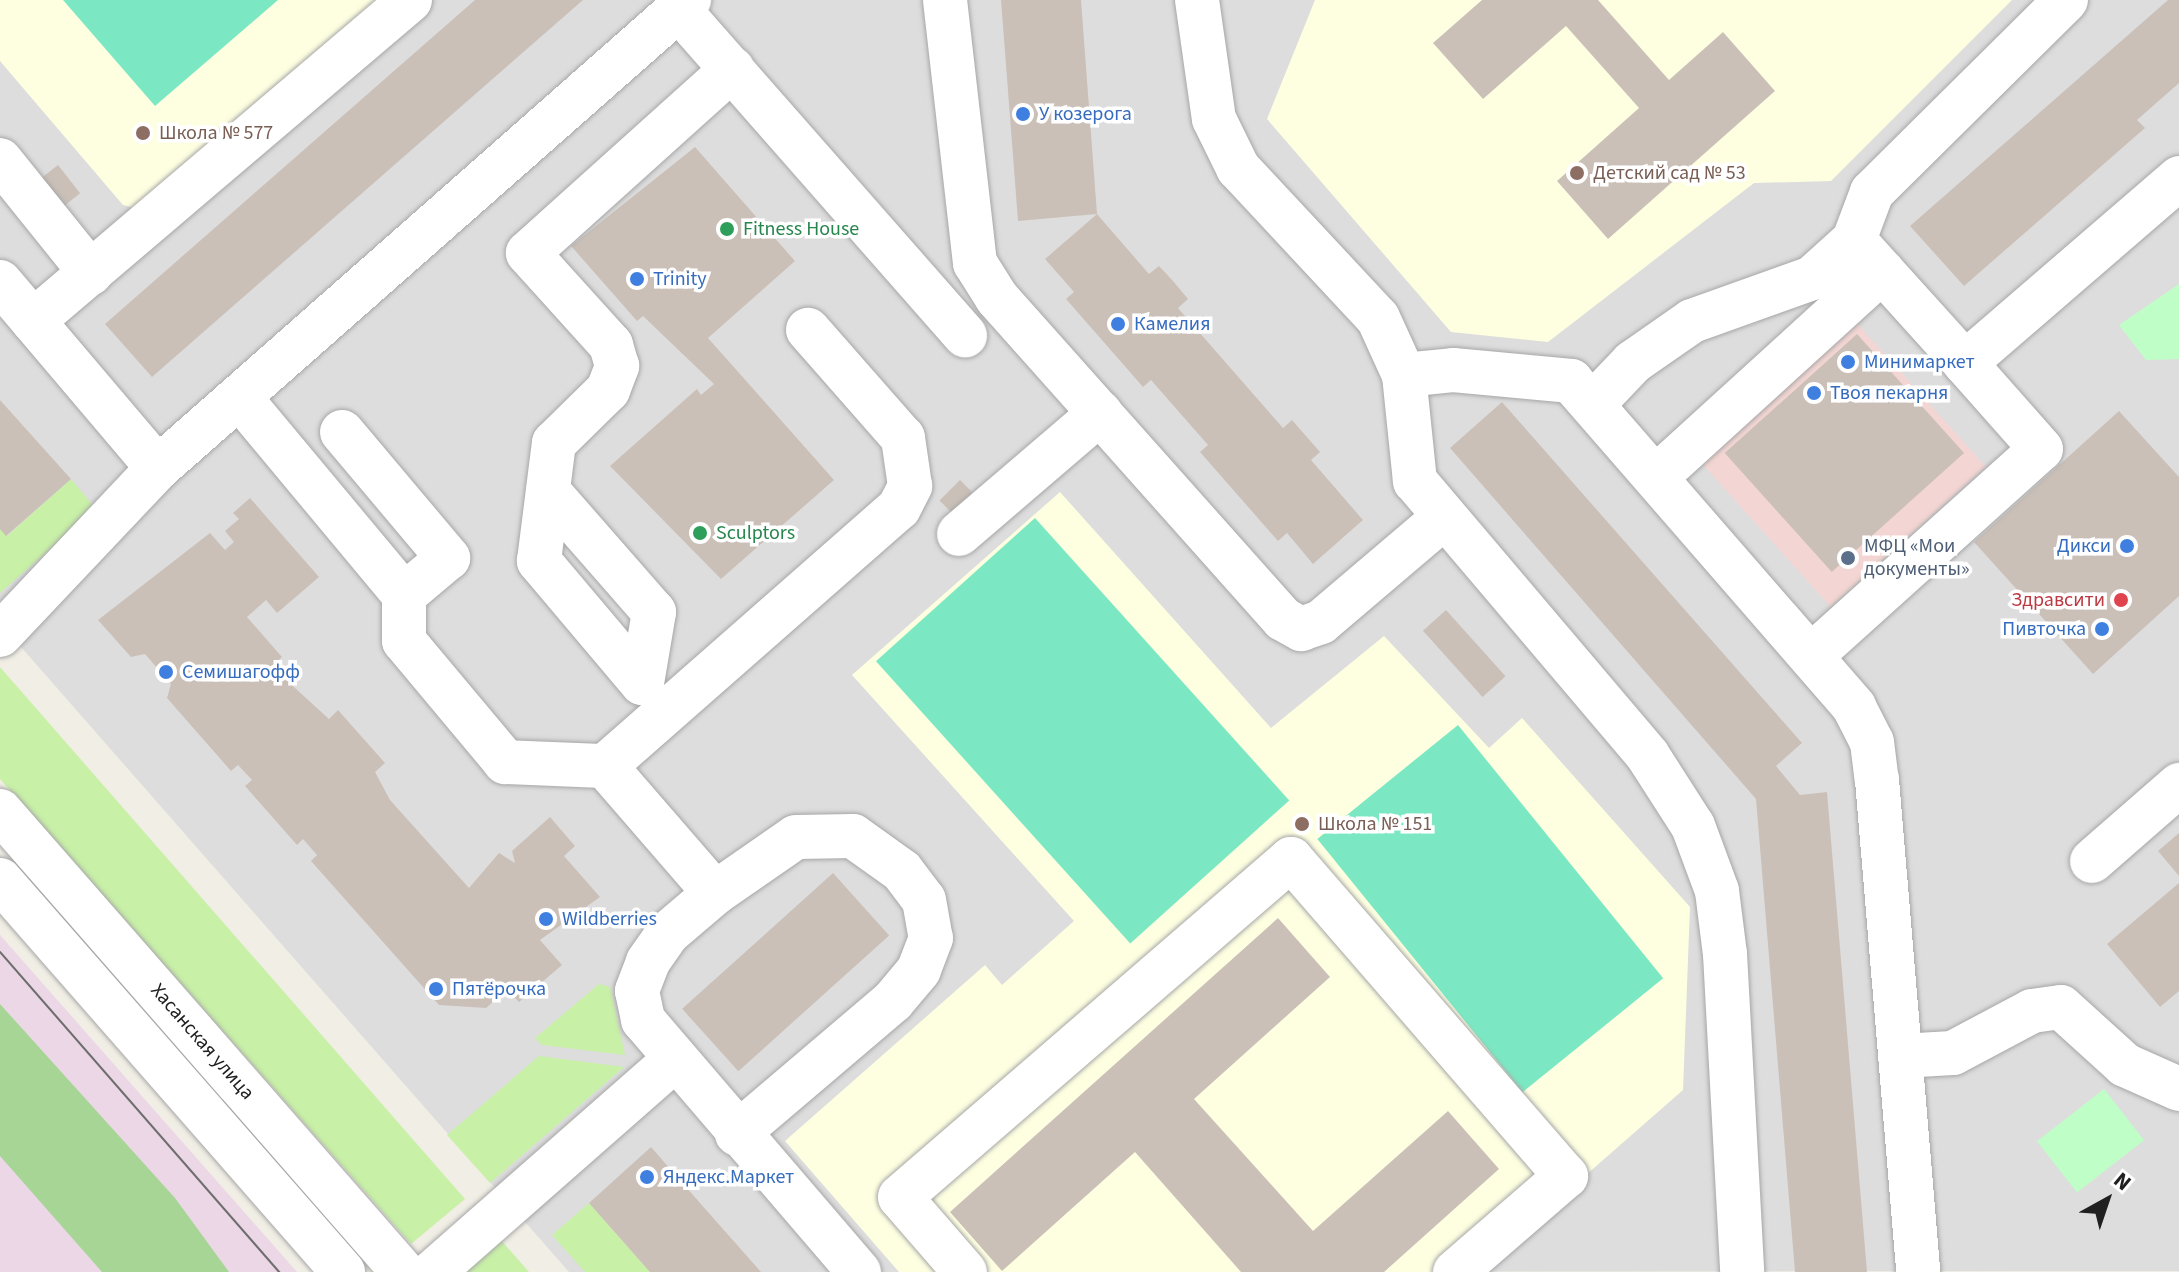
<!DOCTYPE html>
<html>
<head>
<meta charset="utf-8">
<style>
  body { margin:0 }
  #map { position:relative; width:2179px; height:1272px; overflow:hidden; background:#f1eee5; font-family:"Source Sans 3",sans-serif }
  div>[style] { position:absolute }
  .residential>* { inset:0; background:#dedddd }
  .commercial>* { inset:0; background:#f3d6d3; transform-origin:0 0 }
  .industrial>* { inset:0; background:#ebd7e6 }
  .education>* { inset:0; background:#feffe1 }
  .grass>* { inset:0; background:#c8f0a7 }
  .forest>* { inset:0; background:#a6d596 }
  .park>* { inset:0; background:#bfffc7; transform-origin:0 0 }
  .pitch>* { inset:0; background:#7ce8c3; transform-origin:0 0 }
  .building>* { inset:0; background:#cac0b8; transform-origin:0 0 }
  .roads { filter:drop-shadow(0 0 2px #a7a7a7) drop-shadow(0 0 2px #a7a7a7) }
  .minor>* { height:44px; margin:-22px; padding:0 22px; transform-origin:22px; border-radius:22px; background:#fff }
  .tram>* { height:2px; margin:-1px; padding:0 1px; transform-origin:1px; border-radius:1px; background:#6e6e6e }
  .dots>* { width:22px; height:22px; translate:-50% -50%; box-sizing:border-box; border:4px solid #fff; border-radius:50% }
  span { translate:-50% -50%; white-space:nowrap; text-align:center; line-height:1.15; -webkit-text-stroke:7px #fff; paint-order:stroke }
  .shop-label { font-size:20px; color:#366cbe }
  .left { translate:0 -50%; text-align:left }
  .right { translate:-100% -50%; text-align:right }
  .education-label { font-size:20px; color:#785e54 }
  .leisure-label { font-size:20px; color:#27864d }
  .service-label { font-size:20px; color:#4e5e75 }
  .health-label { font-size:20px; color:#be3a42 }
  .street-label { font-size:20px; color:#202020 }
  .north { position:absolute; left:2067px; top:1160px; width:80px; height:80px; -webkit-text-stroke:6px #fff; paint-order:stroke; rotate:40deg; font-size:22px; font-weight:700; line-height:32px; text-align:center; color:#202020 }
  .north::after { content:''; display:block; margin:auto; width:28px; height:36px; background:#202020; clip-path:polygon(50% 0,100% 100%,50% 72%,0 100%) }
</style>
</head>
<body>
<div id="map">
  <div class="residential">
    <div style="clip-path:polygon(0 0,2179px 0,2179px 1271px,569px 1272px,0 623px)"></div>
  </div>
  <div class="commercial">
    <div style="left:1852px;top:318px;width:200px;height:209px;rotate:48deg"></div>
  </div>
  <div class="industrial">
    <div style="clip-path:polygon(0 935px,297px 1272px,0 1272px)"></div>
  </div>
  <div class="education">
    <div style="clip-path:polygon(0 0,376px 0,139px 209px,123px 205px,0 61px)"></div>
    <div style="clip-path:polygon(1315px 0,2012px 0,1831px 181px,1754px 183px,1548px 342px,1451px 332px,1267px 119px)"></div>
    <div style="clip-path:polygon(1060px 492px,1271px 728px,1384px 636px,1489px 748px,1522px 718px,1690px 907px,1683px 1090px,1475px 1272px,899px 1272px,785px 1141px,985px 965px,1002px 985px,1074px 921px,852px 675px)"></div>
  </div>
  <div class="grass">
    <div style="clip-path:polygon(71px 479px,96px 509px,0 593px,0 529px,7px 536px)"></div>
    <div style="clip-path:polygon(0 667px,465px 1199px,411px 1244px,0 779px)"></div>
    <div style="clip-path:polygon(599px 984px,610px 987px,625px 1055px,542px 1045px,535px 1038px)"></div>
    <div style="clip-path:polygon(539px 1056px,624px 1067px,490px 1183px,447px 1135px)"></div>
    <div style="clip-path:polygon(589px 1203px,650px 1272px,585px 1272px,552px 1235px)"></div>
    <div style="clip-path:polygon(500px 1239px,529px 1272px,466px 1272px)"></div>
  </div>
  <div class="forest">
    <div style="clip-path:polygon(0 1004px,175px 1198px,229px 1272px,102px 1272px,0 1156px)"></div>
  </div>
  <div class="park">
    <div style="clip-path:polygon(2179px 284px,2179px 359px,2146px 360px,2119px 325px)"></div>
    <div style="left:2104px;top:1089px;width:65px;height:85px;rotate:52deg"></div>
  </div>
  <div class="pitch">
    <div style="clip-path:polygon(63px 0,278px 0,155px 106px)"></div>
    <div style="left:1035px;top:518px;width:380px;height:214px;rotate:48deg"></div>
    <div style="left:1458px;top:725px;width:326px;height:181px;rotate:51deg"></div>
  </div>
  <div class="building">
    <div style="clip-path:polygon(475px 0,583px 0,152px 377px,105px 324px)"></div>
    <div style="clip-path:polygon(1001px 0,1081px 0,1097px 214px,1149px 274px,1159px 266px,1173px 281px,1188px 299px,1178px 308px,1283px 428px,1292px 420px,1320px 452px,1311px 460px,1363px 520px,1313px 564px,1287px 533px,1278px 541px,1200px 452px,1208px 445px,1151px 380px,1143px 387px,1066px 299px,1074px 292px,1045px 259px,1097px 214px,1018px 221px)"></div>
    <div style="clip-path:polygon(1482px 0,1598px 0,1669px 80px,1723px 32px,1775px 91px,1608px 239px,1557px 181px,1639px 108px,1566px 26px,1483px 99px,1433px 43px)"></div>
    <div style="clip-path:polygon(2168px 0,2179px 0,2179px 83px,2137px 120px,2145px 128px,1964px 286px,1910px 226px)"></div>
    <div style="clip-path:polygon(695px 147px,795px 261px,708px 338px,834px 480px,721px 579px,610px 466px,697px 389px,701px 395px,714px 384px,643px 316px,637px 321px,571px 246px)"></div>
    <div style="left:58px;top:165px;width:36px;height:22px;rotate:52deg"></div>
    <div style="left:1857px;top:334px;width:160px;height:178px;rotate:48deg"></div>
    <div style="clip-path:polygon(0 400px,71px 479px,6px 536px,0 529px)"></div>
    <div style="clip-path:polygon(1502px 402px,1802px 743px,1776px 766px,1800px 795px,1827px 792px,1867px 1272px,1795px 1272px,1756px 799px,1450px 448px)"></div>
    <div style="clip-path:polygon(2119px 411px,2179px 477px,2179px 596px,2093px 674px,1974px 542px)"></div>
    <div style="left:960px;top:480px;width:23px;height:29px;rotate:45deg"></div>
    <div style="clip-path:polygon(250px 498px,319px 577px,277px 613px,266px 600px,247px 617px,282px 657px,272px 667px,329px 719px,338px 710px,385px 763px,375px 772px,390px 800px,469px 888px,499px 853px,515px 863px,512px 851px,550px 817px,575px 846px,564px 856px,600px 897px,540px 940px,562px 965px,519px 1002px,507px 989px,486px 1008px,439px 1005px,311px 861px,317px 855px,303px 839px,297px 845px,245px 786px,252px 780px,238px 765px,231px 771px,167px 698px,171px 684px,145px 654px,131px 657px,98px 620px,210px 533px,225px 550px,234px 542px,225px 531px,239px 519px,233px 513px)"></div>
    <div style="left:1446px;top:610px;width:89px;height:31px;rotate:48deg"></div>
    <div style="clip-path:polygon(2179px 833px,2179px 876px,2158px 851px)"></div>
    <div style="left:833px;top:873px;width:84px;height:203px;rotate:48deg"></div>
    <div style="clip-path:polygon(2179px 883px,2179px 991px,2160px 1007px,2107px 944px)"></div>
    <div style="clip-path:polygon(1278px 918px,1330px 977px,1194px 1099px,1313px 1231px,1448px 1111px,1499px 1169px,1384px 1272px,1241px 1272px,1135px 1152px,1002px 1271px,950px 1212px)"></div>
    <div style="clip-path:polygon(651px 1147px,700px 1203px,761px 1272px,650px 1272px,589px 1203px)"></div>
  </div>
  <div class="roads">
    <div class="minor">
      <div style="left:945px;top:0;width:265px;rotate:83.5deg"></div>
      <div style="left:975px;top:263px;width:41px;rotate:57.8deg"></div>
      <div style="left:997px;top:298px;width:430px;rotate:48.3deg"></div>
      <div style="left:1283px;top:619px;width:21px;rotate:29deg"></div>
      <div style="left:1301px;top:629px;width:21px;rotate:-19deg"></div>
      <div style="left:1321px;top:622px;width:159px;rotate:-40.4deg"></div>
      <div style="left:1197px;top:0;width:120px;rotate:81.9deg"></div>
      <div style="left:1214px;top:119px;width:55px;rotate:63.9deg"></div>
      <div style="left:1238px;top:168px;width:205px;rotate:47deg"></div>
      <div style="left:1378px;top:318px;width:63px;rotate:65.5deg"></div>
      <div style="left:1404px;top:375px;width:107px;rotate:84.1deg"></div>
      <div style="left:1415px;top:481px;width:360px;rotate:49.7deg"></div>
      <div style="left:1648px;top:756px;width:83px;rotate:57.3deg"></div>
      <div style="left:1693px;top:826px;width:69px;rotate:69.7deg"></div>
      <div style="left:1717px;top:891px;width:64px;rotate:82.8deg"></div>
      <div style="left:1725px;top:954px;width:318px;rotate:86.9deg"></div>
      <div style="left:2066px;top:0;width:273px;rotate:135.3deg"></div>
      <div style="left:1872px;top:192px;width:51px;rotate:110.6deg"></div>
      <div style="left:1854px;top:240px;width:166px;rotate:47.9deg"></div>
      <div style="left:1965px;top:363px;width:283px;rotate:-40.8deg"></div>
      <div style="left:680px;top:11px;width:432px;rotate:48.7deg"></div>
      <div style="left:0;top:160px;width:145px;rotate:51.2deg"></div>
      <div style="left:0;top:282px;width:244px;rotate:49.7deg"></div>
      <div style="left:33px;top:321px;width:495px;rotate:-40.4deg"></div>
      <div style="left:1404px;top:375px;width:49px;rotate:-5.8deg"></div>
      <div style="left:1453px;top:370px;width:119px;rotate:5.3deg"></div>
      <div style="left:1571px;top:381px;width:432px;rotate:49deg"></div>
      <div style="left:1854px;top:707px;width:39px;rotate:63deg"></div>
      <div style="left:1872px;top:742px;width:38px;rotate:83deg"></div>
      <div style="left:1877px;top:780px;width:494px;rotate:85.2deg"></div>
      <div style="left:240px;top:398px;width:256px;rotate:50.2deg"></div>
      <div style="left:404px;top:595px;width:46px;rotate:90deg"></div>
      <div style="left:404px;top:641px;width:158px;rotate:50.1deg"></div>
      <div style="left:505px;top:762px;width:100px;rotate:2.3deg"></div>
      <div style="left:605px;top:766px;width:391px;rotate:-41.3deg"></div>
      <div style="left:899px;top:508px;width:25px;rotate:-63deg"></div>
      <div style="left:910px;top:486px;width:49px;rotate:-98.3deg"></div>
      <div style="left:903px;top:438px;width:144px;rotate:-131.3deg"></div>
      <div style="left:1593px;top:404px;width:58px;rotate:-46.4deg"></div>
      <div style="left:1633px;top:362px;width:72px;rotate:-34.8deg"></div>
      <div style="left:1692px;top:321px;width:127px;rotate:-19.7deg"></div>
      <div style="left:1812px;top:278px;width:57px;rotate:-42.1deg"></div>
      <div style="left:342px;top:432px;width:165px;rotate:49.9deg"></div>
      <div style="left:448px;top:558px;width:57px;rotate:139.9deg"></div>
      <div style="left:1656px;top:477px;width:306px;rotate:-42.3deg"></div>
      <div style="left:548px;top:491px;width:161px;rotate:48.8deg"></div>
      <div style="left:654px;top:612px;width:72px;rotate:99.6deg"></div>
      <div style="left:959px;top:534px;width:186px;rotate:-40.6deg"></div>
      <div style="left:0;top:635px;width:230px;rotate:-46.6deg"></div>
      <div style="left:158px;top:468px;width:708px;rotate:-41.39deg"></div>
      <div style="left:1811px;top:656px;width:309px;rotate:-42deg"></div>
      <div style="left:2041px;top:449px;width:115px;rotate:-131.5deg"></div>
      <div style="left:642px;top:683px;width:160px;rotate:-130.2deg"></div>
      <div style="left:539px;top:561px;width:119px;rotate:-82.8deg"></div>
      <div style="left:554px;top:443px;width:76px;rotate:-44.5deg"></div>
      <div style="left:608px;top:390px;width:26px;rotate:-69deg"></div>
      <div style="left:617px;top:366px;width:22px;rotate:-106deg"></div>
      <div style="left:611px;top:345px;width:124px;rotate:-132.1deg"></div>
      <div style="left:528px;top:253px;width:275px;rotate:-42deg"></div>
      <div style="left:605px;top:766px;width:168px;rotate:49.1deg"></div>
      <div style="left:715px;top:893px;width:62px;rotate:139.6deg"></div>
      <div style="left:668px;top:933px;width:35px;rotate:125deg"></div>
      <div style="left:648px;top:962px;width:31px;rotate:111deg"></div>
      <div style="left:637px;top:991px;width:30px;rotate:78deg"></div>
      <div style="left:643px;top:1020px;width:332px;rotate:49.4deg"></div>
      <div style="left:0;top:811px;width:612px;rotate:48.84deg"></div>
      <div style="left:2092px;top:861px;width:116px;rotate:-41.1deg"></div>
      <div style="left:0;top:880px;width:521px;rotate:48.81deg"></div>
      <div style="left:715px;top:893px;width:98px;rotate:-34.7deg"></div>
      <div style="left:796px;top:837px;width:57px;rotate:-1deg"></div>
      <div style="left:853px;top:836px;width:60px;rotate:35.5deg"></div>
      <div style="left:902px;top:871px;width:36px;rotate:53deg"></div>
      <div style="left:924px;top:900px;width:39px;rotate:80deg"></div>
      <div style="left:931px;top:938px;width:34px;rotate:111deg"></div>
      <div style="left:919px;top:970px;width:40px;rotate:130deg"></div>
      <div style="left:893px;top:1001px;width:205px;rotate:139.6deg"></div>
      <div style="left:1900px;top:1056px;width:53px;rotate:-3.2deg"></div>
      <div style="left:1953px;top:1053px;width:89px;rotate:-28deg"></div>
      <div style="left:2032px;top:1011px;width:29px;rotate:-8deg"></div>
      <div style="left:2061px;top:1007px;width:86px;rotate:42.2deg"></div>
      <div style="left:2125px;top:1065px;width:59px;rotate:24deg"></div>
      <div style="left:433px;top:1272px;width:320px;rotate:-41.3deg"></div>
      <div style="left:965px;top:1272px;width:99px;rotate:-130.9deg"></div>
      <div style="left:900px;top:1197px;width:517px;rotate:-40.84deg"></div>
      <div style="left:1291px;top:859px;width:420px;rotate:49.1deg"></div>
      <div style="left:1566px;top:1176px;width:147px;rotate:139.1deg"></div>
    </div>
  </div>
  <div class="tram">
    <div style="left:0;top:952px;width:425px;rotate:48.9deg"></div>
  </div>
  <div class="dots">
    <div style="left:1023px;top:114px;background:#3f7fe0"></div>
    <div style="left:143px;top:133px;background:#8d6e63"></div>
    <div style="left:1577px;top:173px;background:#8d6e63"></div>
    <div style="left:727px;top:229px;background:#2e9e5b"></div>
    <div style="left:637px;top:279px;background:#3f7fe0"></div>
    <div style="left:1118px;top:324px;background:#3f7fe0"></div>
    <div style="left:1848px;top:362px;background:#3f7fe0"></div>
    <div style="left:1814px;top:393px;background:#3f7fe0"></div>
    <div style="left:700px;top:533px;background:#2e9e5b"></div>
    <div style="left:2127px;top:546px;background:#3f7fe0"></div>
    <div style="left:1848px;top:558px;background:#5c6f8a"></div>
    <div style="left:2121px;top:600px;background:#e0444e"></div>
    <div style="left:2102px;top:629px;background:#3f7fe0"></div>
    <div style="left:166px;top:672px;background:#3f7fe0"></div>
    <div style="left:1302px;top:824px;background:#8d6e63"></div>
    <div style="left:546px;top:919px;background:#3f7fe0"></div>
    <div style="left:436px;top:989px;background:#3f7fe0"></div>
    <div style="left:647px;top:1177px;background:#3f7fe0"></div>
  </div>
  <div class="shop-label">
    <span class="left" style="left:1039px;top:114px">У козерога</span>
    <span class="left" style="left:653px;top:279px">Trinity</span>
    <span class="left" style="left:1134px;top:324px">Камелия</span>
    <span class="left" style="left:1864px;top:362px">Минимаркет</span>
    <span class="left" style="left:1830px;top:393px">Твоя пекарня</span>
    <span class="right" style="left:2111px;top:546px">Дикси</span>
    <span class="right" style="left:2086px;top:629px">Пивточка</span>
    <span class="left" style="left:182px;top:672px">Семишагофф</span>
    <span class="left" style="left:562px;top:919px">Wildberries</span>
    <span class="left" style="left:452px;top:989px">Пятёрочка</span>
    <span class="left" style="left:663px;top:1177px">Яндекс.Маркет</span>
  </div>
  <div class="education-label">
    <span class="left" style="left:159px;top:133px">Школа № 577</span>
    <span class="left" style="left:1593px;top:173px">Детский сад № 53</span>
    <span class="left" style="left:1318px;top:824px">Школа № 151</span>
  </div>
  <div class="leisure-label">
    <span class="left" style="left:743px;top:229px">Fitness House</span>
    <span class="left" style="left:716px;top:533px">Sculptors</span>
  </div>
  <div class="service-label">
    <span class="left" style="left:1864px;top:558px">МФЦ «Мои<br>документы»</span>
  </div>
  <div class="health-label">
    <span class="right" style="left:2105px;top:600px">Здравсити</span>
  </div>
  <div class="street-label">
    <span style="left:202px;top:1042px;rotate:49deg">Хасанская улица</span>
  </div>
  <div class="north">N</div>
</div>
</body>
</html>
